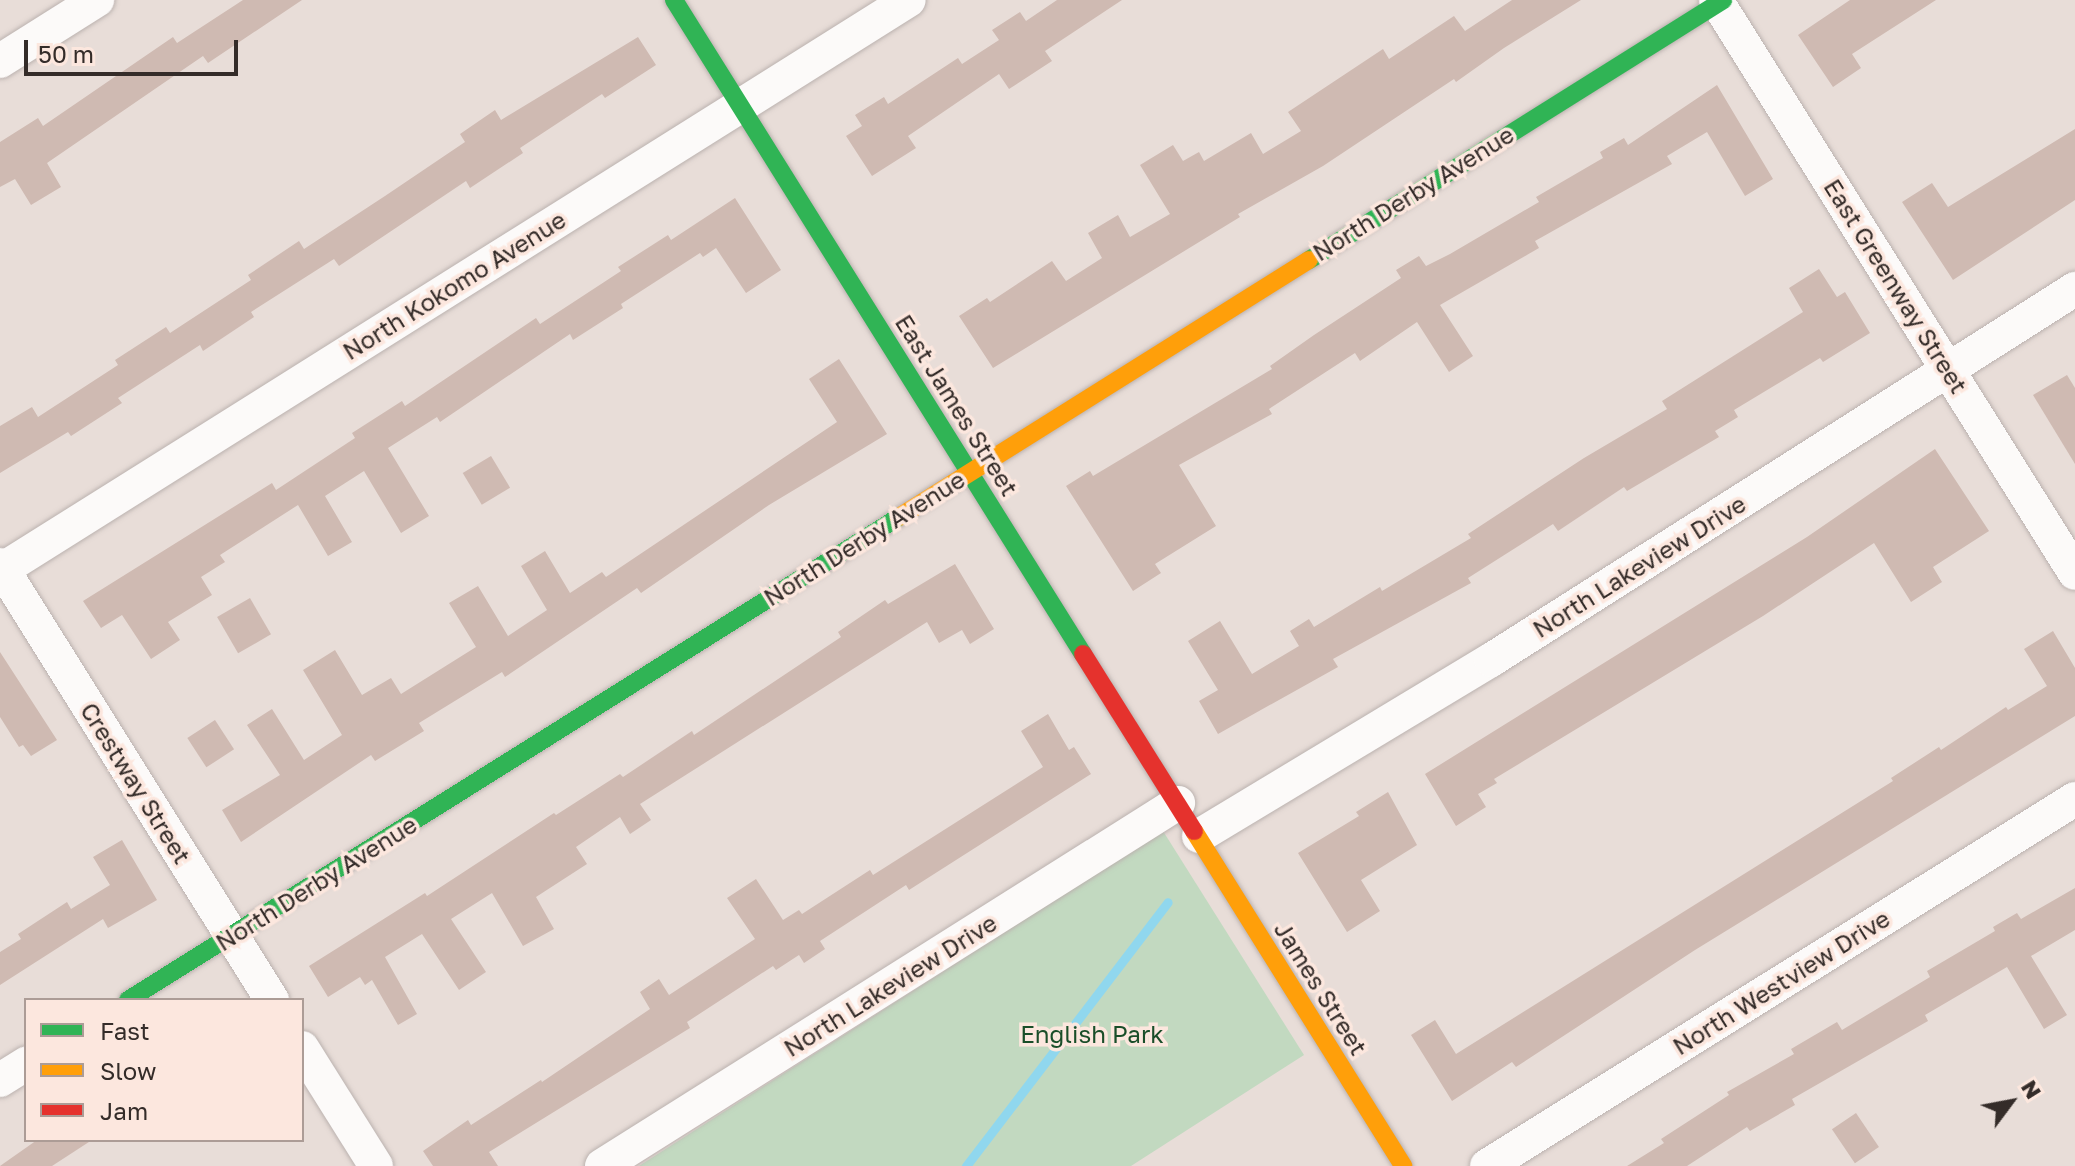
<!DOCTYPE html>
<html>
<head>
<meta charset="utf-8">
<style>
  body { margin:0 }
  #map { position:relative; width:2075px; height:1166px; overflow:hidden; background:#e8ddd8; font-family:"Golos Text",sans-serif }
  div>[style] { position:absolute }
  .green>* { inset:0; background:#c2d9c0 }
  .stream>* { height:9px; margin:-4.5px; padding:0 4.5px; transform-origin:4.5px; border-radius:4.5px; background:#90d7ee }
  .building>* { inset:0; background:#cfbab2; transform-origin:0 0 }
  .roads { filter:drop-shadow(0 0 2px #bbb2af) drop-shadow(0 0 2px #bbb2af) }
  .street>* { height:34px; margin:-17px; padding:0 17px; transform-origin:17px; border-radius:17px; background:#fcfaf9 }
  .fast>* { height:18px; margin:-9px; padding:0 9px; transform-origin:9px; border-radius:9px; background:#30b455 }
  .slow>* { height:18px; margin:-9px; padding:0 9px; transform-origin:9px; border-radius:9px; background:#ff9f0a }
  .jam>* { height:18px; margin:-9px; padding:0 9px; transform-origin:9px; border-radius:9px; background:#e5322d }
  span { translate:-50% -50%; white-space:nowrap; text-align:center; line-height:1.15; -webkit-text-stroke:7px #fce7de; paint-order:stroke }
  .street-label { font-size:24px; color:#342c29 }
  .park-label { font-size:24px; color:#1a4e29 }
  .legend { position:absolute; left:24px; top:998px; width:280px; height:144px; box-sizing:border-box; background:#fce7de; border:2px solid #ac9c96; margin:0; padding:10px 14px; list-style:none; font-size:24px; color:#342c29 }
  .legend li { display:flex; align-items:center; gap:16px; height:40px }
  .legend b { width:40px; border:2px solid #ac9c96 }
  .north { position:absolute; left:1971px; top:1062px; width:80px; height:80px; -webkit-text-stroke:6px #fce7de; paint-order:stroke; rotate:58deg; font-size:22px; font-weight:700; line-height:32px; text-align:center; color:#342c29 }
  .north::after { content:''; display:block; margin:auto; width:28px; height:36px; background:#342c29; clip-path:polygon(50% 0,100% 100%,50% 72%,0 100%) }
  .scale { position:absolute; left:24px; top:40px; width:214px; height:36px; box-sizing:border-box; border:4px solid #342c29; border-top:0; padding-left:10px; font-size:24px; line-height:28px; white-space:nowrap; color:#342c29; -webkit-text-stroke:6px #fce7de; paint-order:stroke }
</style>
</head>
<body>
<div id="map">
  <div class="green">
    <div style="clip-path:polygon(1163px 831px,1304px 1055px,1131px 1166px,639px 1166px)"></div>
  </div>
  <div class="stream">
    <div style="left:966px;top:1166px;width:332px;rotate:-52.6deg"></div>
  </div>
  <div class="building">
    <div style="clip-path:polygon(243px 0,302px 0,208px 63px,203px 56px,47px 163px,61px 187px,31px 205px,15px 179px,0 187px,0 142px,38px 118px,43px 126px,173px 37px,177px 43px)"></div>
    <div style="clip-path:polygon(1057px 0,1122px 0,1045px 51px,1052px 61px,1009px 89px,999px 74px,908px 136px,916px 148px,872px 176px,846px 136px,862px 126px,855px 115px,884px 97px,888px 104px,958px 58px,962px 64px,999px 40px,992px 30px,1020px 12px,1026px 21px)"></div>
    <div style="clip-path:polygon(1512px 0,1581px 0,1504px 48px,1456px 82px,1454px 79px,1323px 166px,1238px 214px,1240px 217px,993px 368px,959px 316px,987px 298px,990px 302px,1052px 261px,1066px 281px,1102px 258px,1088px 233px,1118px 215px,1130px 237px,1170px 214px,1140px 165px,1173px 145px,1183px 161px,1199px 152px,1204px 161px,1251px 133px,1263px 154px,1301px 131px,1288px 112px,1383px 49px,1389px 59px,1454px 16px,1465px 31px)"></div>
    <div style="clip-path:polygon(1850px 0,1936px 0,1852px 54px,1861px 68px,1833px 87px,1798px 35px)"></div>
    <div style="clip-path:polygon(638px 37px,656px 65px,605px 98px,602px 94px,520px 148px,523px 153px,470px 188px,466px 181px,339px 266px,334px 259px,251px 312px,254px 317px,203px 351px,200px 345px,118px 398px,122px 403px,71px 436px,68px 432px,0 473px,0 426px,32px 407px,38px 417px,118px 365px,115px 360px,166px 327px,170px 333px,251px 280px,248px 275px,299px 241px,304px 249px,385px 196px,465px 142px,460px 134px,495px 110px,501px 120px)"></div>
    <div style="clip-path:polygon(1717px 85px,1773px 179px,1745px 196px,1707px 132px,1667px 156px,1672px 164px,1535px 241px,1539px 248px,1440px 305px,1473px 356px,1449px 372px,1417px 322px,1360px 361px,1355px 353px,1269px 409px,1272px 414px,1179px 465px,1216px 526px,1155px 564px,1161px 573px,1133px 591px,1066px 486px,1090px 471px,1093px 476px,1272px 369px,1270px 366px,1314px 335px,1401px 278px,1396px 270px,1419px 256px,1426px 266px,1450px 254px,1539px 202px,1536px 197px,1603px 158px,1600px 152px,1624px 138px,1628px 145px)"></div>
    <div style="clip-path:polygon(2075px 129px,2075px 200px,1953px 280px,1902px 202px,1932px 183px,1948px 207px)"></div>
    <div style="clip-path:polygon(735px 198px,781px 270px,746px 293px,716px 248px,703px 257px,700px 253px,621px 304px,623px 308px,573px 340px,570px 334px,440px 422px,437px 417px,388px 448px,429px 516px,401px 533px,364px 471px,325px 496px,352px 542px,328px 556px,298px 505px,220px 555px,225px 562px,201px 577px,212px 595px,168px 622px,180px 640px,151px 659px,122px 615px,101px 628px,83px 601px,272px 483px,276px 490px,355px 438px,352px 433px,402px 401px,405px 406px,536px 318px,540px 324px,621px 271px,618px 267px,668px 235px,671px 240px)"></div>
    <div style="clip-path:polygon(1819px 269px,1837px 297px,1845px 292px,1870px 333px,1823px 362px,1820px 358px,1734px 410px,1738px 417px,1715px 431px,1719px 437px,1627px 491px,1624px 487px,1558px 531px,1553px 524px,1468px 578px,1471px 583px,1333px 659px,1338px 667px,1218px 734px,1199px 701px,1218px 690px,1188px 641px,1220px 621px,1252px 674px,1299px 646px,1290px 631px,1309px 619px,1314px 627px,1380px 587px,1382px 591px,1471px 538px,1468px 534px,1584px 458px,1667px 409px,1662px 401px,1803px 312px,1789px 288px)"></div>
    <div style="clip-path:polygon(839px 359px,887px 434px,769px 505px,641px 593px,637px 588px,505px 677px,502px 672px,419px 723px,424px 731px,375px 761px,371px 755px,241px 842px,222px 810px,280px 775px,247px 725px,272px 709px,304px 760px,342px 735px,303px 670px,335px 650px,362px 695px,391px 678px,401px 694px,476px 647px,449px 603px,478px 586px,508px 636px,547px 610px,521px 566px,545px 551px,570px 593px,602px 572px,606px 577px,837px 422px,809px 379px)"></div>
    <div style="clip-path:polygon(2067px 375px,2075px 388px,2075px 464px,2033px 395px)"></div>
    <div style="clip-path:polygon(1935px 449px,1989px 531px,1933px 567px,1942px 582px,1911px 602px,1874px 543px,1763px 616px,1494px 779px,1497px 783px,1478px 794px,1486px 807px,1456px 826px,1425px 774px,1807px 537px)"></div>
    <div style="left:491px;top:456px;width:37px;height:33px;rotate:59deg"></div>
    <div style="clip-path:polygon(955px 564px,994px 629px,970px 644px,962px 630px,939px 643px,927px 622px,640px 804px,651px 820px,630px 834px,620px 817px,576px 847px,587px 864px,536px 897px,554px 929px,523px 946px,492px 893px,451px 919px,486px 972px,459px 990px,422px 934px,385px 957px,417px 1014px,398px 1025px,372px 980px,365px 985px,360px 977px,328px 997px,309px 966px,425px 893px,427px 896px,554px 813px,556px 815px,620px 774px,623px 777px,692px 731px,694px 735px,841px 637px,838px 632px,885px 600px,888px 604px)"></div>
    <div style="left:250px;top:598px;width:42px;height:38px;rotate:60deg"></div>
    <div style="clip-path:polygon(2053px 631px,2075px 668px,2075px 716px,1695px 950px,1516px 1067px,1512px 1062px,1452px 1101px,1411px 1035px,1435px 1020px,1456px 1054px,1893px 781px,1891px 778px,1939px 747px,1941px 750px,2006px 707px,2008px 710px,2047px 686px,2024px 649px)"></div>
    <div style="clip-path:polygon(0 652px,57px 740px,31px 756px,23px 745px,19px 747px,0 717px)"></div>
    <div style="clip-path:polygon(1048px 714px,1069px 750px,1074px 747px,1091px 774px,909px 890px,906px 885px,820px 941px,825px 949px,804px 963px,799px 955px,776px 970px,773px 966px,687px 1022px,690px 1028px,489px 1152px,498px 1166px,433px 1166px,423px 1151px,468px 1120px,471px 1125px,541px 1080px,542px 1082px,650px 1009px,640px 992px,659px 979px,669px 995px,755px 939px,727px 898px,756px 879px,783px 920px,799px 910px,802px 914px,870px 870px,873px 875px,1043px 767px,1021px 731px)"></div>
    <div style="left:215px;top:720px;width:35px;height:33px;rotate:57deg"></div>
    <div style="clip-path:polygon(1388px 792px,1417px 845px,1361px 880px,1380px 911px,1347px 932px,1298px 853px,1359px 816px,1356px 812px)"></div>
    <div style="clip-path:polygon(122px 840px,157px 900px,108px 928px,103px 919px,0 985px,0 952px,21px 939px,18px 934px,67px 902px,71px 909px,110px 885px,93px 857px)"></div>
    <div style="clip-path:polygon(2075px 888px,2075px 930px,2031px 956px,2067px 1015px,2044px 1029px,2007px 967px,1925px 1015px,1928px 1021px,1792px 1099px,1795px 1105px,1750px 1131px,1747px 1127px,1687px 1166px,1627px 1166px,1664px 1143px,1661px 1139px,1729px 1095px,1727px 1092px,1794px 1054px,1791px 1049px,1837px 1022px,1842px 1030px,1930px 977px,1927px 971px,1995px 931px,1993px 927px,2017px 913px,2021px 919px)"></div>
    <div style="left:1856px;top:1113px;width:41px;height:29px;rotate:56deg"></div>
    <div style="clip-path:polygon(37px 1140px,92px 1140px,52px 1166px,0 1166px)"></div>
  </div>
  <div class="roads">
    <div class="street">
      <div style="left:1716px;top:0;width:676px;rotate:57.93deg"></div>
      <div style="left:0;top:61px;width:115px;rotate:-32.2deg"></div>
      <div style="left:0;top:565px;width:513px;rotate:57.98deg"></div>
      <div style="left:0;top:571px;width:1073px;rotate:-32.14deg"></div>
      <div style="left:1199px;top:836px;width:341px;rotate:-31.1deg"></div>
      <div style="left:1491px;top:660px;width:692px;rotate:-32.43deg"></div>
      <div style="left:302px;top:1048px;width:139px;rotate:57.9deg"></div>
      <div style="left:0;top:1080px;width:31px;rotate:-32deg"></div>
      <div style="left:602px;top:1166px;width:681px;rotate:-32.22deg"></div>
      <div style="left:1487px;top:1166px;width:693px;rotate:-31.97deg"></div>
    </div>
    <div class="fast">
      <div style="left:674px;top:0;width:771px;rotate:57.98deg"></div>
      <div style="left:1309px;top:260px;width:489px;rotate:-32.1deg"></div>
      <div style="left:128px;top:1000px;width:910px;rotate:-32.07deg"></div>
    </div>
    <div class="slow">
      <div style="left:899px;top:517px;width:484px;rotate:-32.1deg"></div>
      <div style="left:1194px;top:831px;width:395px;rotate:58deg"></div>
    </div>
    <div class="jam">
      <div style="left:1083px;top:654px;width:209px;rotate:57.9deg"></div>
    </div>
  </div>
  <div class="street-label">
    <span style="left:1413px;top:193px;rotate:-32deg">North Derby Avenue</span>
    <span style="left:454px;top:285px;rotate:-32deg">North Kokomo Avenue</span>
    <span style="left:1896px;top:286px;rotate:58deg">East Greenway Street</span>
    <span style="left:957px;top:405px;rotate:58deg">East James Street</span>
    <span style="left:864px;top:538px;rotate:-32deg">North Derby Avenue</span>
    <span style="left:1639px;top:566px;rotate:-32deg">North Lakeview Drive</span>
    <span style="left:136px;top:783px;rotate:58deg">Crestway Street</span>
    <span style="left:316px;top:883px;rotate:-32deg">North Derby Avenue</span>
    <span style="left:1781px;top:982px;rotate:-32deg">North Westview Drive</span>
    <span style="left:890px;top:985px;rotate:-32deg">North Lakeview Drive</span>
    <span style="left:1321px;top:988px;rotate:58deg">James Street</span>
  </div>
  <div class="park-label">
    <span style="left:1092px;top:1034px">English Park</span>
  </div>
  <ul class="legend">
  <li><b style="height:10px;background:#30b455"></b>Fast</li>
  <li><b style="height:10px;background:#ff9f0a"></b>Slow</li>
  <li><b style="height:10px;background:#e5322d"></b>Jam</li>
  </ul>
  <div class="north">N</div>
  <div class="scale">50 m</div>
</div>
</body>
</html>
